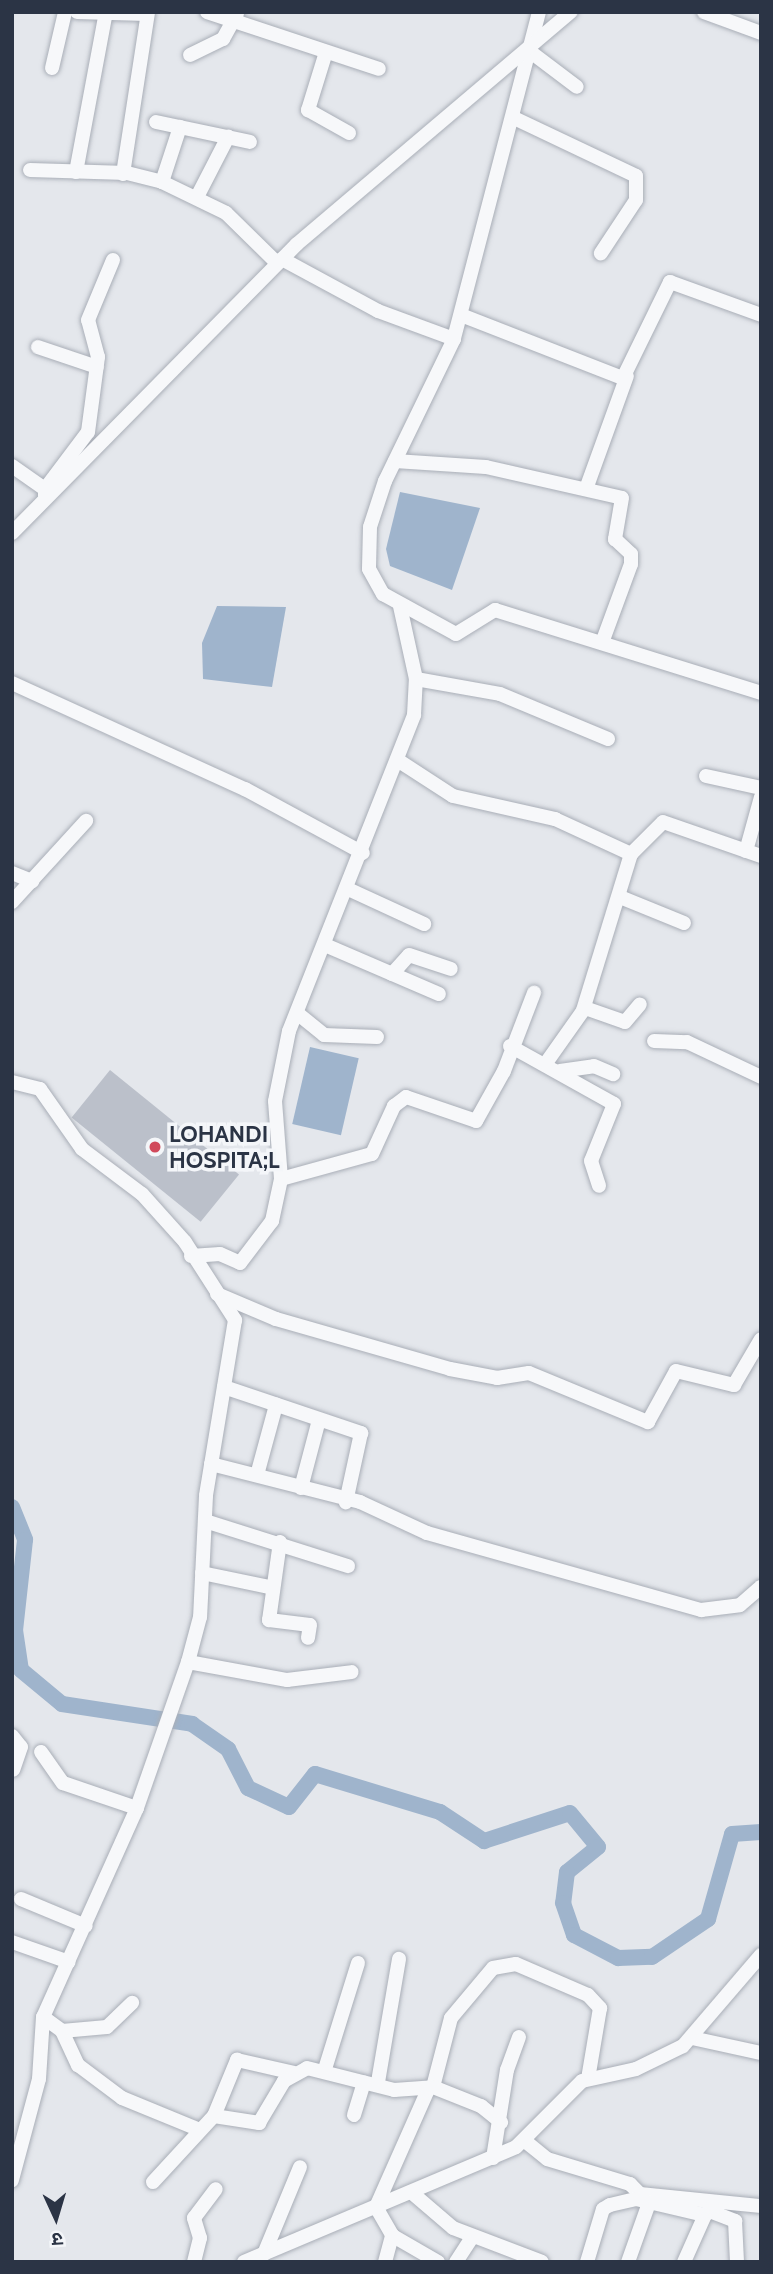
<!DOCTYPE html>
<html>
<head>
<meta charset="utf-8">
<style>
  body { margin:0 }
  #map { position:relative; width:773px; height:2274px; overflow:hidden; background:#e4e7ec; font-family:Cabin,"Noto Sans Devanagari",sans-serif }
  div>[style] { position:absolute }
  .water>* { inset:0; background:#9fb4cc; transform-origin:0 0 }
  .river>* { height:16px; margin:-8px; padding:0 8px; transform-origin:8px; border-radius:8px; background:#9fb4cc }
  .building>* { inset:0; background:#bbc0ca; transform-origin:0 0 }
  .roads { filter:drop-shadow(0 0 2px #a9aeb7) drop-shadow(0 0 2px #a9aeb7) }
  .minor>* { height:14px; margin:-7px; padding:0 7px; transform-origin:7px; border-radius:7px; background:#f7f8fa }
  .dots>* { width:19px; height:19px; translate:-50% -50%; box-sizing:border-box; border:4px solid #f4f6f9; border-radius:50% }
  span { translate:-50% -50%; white-space:nowrap; text-align:center; line-height:1.15; -webkit-text-stroke:7px #f4f6f9; paint-order:stroke }
  .poi-label { font-size:23px; color:#2b3445; font-weight:700 }
  .left { translate:0 -50%; text-align:left }
  .frame { position:absolute; inset:0; border:14px solid #2b3445; pointer-events:none }
  .north { position:absolute; left:21px; top:2183px; width:70px; height:70px; -webkit-text-stroke:5px #f4f6f9; paint-order:stroke; rotate:176deg; font-size:19px; font-weight:700; line-height:28px; text-align:center; color:#2b3445 }
  .north::after { content:''; display:block; margin:auto; width:24px; height:32px; background:#2b3445; clip-path:polygon(50% 0,100% 100%,50% 72%,0 100%) }
</style>
</head>
<body>
<div id="map">
  <div class="water">
    <div style="clip-path:polygon(400px 492px,480px 508px,452px 590px,390px 566px,386px 549px)"></div>
    <div style="clip-path:polygon(217px 606px,286px 607px,272px 687px,203px 679px,202px 643px)"></div>
    <div style="left:310px;top:1047px;width:50px;height:79px;rotate:13deg"></div>
  </div>
  <div class="river">
    <div style="left:12px;top:1507px;width:35px;rotate:68deg"></div>
    <div style="left:25px;top:1540px;width:91px;rotate:96.3deg"></div>
    <div style="left:15px;top:1630px;width:40px;rotate:81.5deg"></div>
    <div style="left:21px;top:1670px;width:53px;rotate:39.7deg"></div>
    <div style="left:62px;top:1704px;width:132px;rotate:8.7deg"></div>
    <div style="left:192px;top:1724px;width:44px;rotate:34.8deg"></div>
    <div style="left:228px;top:1749px;width:44px;rotate:62.9deg"></div>
    <div style="left:248px;top:1788px;width:45px;rotate:24.9deg"></div>
    <div style="left:289px;top:1807px;width:42px;rotate:-51.8deg"></div>
    <div style="left:315px;top:1774px;width:131px;rotate:16.9deg"></div>
    <div style="left:440px;top:1812px;width:53px;rotate:33.4deg"></div>
    <div style="left:484px;top:1841px;width:90px;rotate:-18deg"></div>
    <div style="left:570px;top:1813px;width:44px;rotate:50.5deg"></div>
    <div style="left:598px;top:1847px;width:40px;rotate:141deg"></div>
    <div style="left:567px;top:1872px;width:31px;rotate:97deg"></div>
    <div style="left:563px;top:1903px;width:34px;rotate:71deg"></div>
    <div style="left:574px;top:1935px;width:50px;rotate:27.6deg"></div>
    <div style="left:618px;top:1958px;width:34px;rotate:-2deg"></div>
    <div style="left:652px;top:1957px;width:68px;rotate:-34.2deg"></div>
    <div style="left:708px;top:1919px;width:88px;rotate:-74.2deg"></div>
    <div style="left:732px;top:1834px;width:29px;rotate:-4deg"></div>
  </div>
  <div class="building">
    <div style="left:110px;top:1070px;width:166px;height:61px;rotate:39deg"></div>
  </div>
  <div class="roads">
    <div class="minor">
      <div style="left:77px;top:12px;width:70px;rotate:1.6deg"></div>
      <div style="left:207px;top:12px;width:181px;rotate:18.3deg"></div>
      <div style="left:539px;top:12px;width:338px;rotate:104.6deg"></div>
      <div style="left:454px;top:339px;width:158px;rotate:115.9deg"></div>
      <div style="left:385px;top:481px;width:48px;rotate:108.1deg"></div>
      <div style="left:370px;top:527px;width:42px;rotate:91.4deg"></div>
      <div style="left:369px;top:569px;width:29px;rotate:61deg"></div>
      <div style="left:383px;top:594px;width:83px;rotate:28.7deg"></div>
      <div style="left:456px;top:634px;width:46px;rotate:-31.6deg"></div>
      <div style="left:495px;top:610px;width:279px;rotate:17.3deg"></div>
      <div style="left:704px;top:12px;width:61px;rotate:20.2deg"></div>
      <div style="left:326px;top:52px;width:61px;rotate:107.2deg"></div>
      <div style="left:308px;top:110px;width:47px;rotate:29.3deg"></div>
      <div style="left:532px;top:53px;width:56px;rotate:37.1deg"></div>
      <div style="left:190px;top:55px;width:37px;rotate:-26deg"></div>
      <div style="left:223px;top:39px;width:29px;rotate:-61deg"></div>
      <div style="left:52px;top:68px;width:57px;rotate:-76.9deg"></div>
      <div style="left:514px;top:118px;width:135px;rotate:25.4deg"></div>
      <div style="left:636px;top:176px;width:24px;rotate:90deg"></div>
      <div style="left:636px;top:200px;width:64px;rotate:123.4deg"></div>
      <div style="left:156px;top:122px;width:96px;rotate:12deg"></div>
      <div style="left:30px;top:170px;width:97px;rotate:1.8deg"></div>
      <div style="left:127px;top:173px;width:36px;rotate:14deg"></div>
      <div style="left:162px;top:182px;width:71px;rotate:25.8deg"></div>
      <div style="left:226px;top:213px;width:71px;rotate:44.4deg"></div>
      <div style="left:76px;top:172px;width:163px;rotate:-79.4deg"></div>
      <div style="left:123px;top:174px;width:164px;rotate:-81.2deg"></div>
      <div style="left:162px;top:182px;width:58px;rotate:-71.9deg"></div>
      <div style="left:197px;top:197px;width:68px;rotate:-62.7deg"></div>
      <div style="left:282px;top:259px;width:109px;rotate:28.4deg"></div>
      <div style="left:378px;top:311px;width:81px;rotate:20.2deg"></div>
      <div style="left:461px;top:315px;width:174px;rotate:21.3deg"></div>
      <div style="left:623px;top:378px;width:107px;rotate:-63.9deg"></div>
      <div style="left:670px;top:282px;width:97px;rotate:19.9deg"></div>
      <div style="left:38px;top:347px;width:62px;rotate:18.7deg"></div>
      <div style="left:395px;top:461px;width:91px;rotate:3.8deg"></div>
      <div style="left:486px;top:467px;width:139px;rotate:12.8deg"></div>
      <div style="left:622px;top:498px;width:42px;rotate:99.7deg"></div>
      <div style="left:615px;top:539px;width:22px;rotate:43deg"></div>
      <div style="left:631px;top:554px;width:10px;rotate:90deg"></div>
      <div style="left:631px;top:564px;width:84px;rotate:110.2deg"></div>
      <div style="left:12px;top:466px;width:40px;rotate:34.9deg"></div>
      <div style="left:45px;top:489px;width:7px;rotate:90deg"></div>
      <div style="left:45px;top:489px;width:71px;rotate:-53deg"></div>
      <div style="left:88px;top:432px;width:76px;rotate:-82.4deg"></div>
      <div style="left:98px;top:357px;width:38px;rotate:-105deg"></div>
      <div style="left:88px;top:320px;width:65px;rotate:-67.4deg"></div>
      <div style="left:586px;top:489px;width:120px;rotate:-70.1deg"></div>
      <div style="left:12px;top:533px;width:406px;rotate:-45.4deg"></div>
      <div style="left:297px;top:244px;width:359px;rotate:-40.3deg"></div>
      <div style="left:416px;top:679px;width:85px;rotate:10.1deg"></div>
      <div style="left:500px;top:694px;width:117px;rotate:22.6deg"></div>
      <div style="left:12px;top:683px;width:256px;rotate:24.5deg"></div>
      <div style="left:245px;top:789px;width:134px;rotate:28.5deg"></div>
      <div style="left:399px;top:761px;width:64px;rotate:32.9deg"></div>
      <div style="left:453px;top:796px;width:105px;rotate:12.7deg"></div>
      <div style="left:555px;top:819px;width:84px;rotate:24.7deg"></div>
      <div style="left:631px;top:854px;width:163px;rotate:107.1deg"></div>
      <div style="left:706px;top:776px;width:56px;rotate:12.3deg"></div>
      <div style="left:746px;top:851px;width:56px;rotate:-74.5deg"></div>
      <div style="left:631px;top:854px;width:45px;rotate:-45deg"></div>
      <div style="left:663px;top:822px;width:104px;rotate:19.1deg"></div>
      <div style="left:12px;top:873px;width:22px;rotate:22deg"></div>
      <div style="left:348px;top:889px;width:84px;rotate:24.7deg"></div>
      <div style="left:620px;top:897px;width:69px;rotate:22.1deg"></div>
      <div style="left:12px;top:902px;width:110px;rotate:-47.6deg"></div>
      <div style="left:325px;top:945px;width:124px;rotate:23.3deg"></div>
      <div style="left:392px;top:974px;width:25px;rotate:-48deg"></div>
      <div style="left:409px;top:955px;width:44px;rotate:18.4deg"></div>
      <div style="left:297px;top:1013px;width:35px;rotate:39deg"></div>
      <div style="left:324px;top:1035px;width:53px;rotate:2.2deg"></div>
      <div style="left:654px;top:1041px;width:33px;rotate:2deg"></div>
      <div style="left:687px;top:1042px;width:82px;rotate:25.3deg"></div>
      <div style="left:510px;top:1046px;width:119px;rotate:29.1deg"></div>
      <div style="left:614px;top:1104px;width:61px;rotate:112deg"></div>
      <div style="left:591px;top:1161px;width:26px;rotate:72deg"></div>
      <div style="left:546px;top:1063px;width:67px;rotate:-54.7deg"></div>
      <div style="left:585px;top:1008px;width:42px;rotate:19.3deg"></div>
      <div style="left:625px;top:1022px;width:23px;rotate:-50deg"></div>
      <div style="left:560px;top:1071px;width:34px;rotate:-8deg"></div>
      <div style="left:594px;top:1066px;width:21px;rotate:23deg"></div>
      <div style="left:12px;top:1082px;width:29px;rotate:14deg"></div>
      <div style="left:40px;top:1089px;width:73px;rotate:55deg"></div>
      <div style="left:82px;top:1149px;width:75px;rotate:36.9deg"></div>
      <div style="left:142px;top:1194px;width:64px;rotate:48.1deg"></div>
      <div style="left:185px;top:1242px;width:93px;rotate:57.3deg"></div>
      <div style="left:235px;top:1320px;width:178px;rotate:99.4deg"></div>
      <div style="left:206px;top:1496px;width:121px;rotate:92.8deg"></div>
      <div style="left:200px;top:1617px;width:47px;rotate:104.9deg"></div>
      <div style="left:188px;top:1662px;width:155px;rotate:109.3deg"></div>
      <div style="left:137px;top:1808px;width:229px;rotate:114.2deg"></div>
      <div style="left:43px;top:2017px;width:62px;rotate:93.7deg"></div>
      <div style="left:39px;top:2079px;width:105px;rotate:105deg"></div>
      <div style="left:281px;top:1179px;width:94px;rotate:-15.4deg"></div>
      <div style="left:372px;top:1154px;width:53px;rotate:-65.4deg"></div>
      <div style="left:394px;top:1106px;width:15px;rotate:-37deg"></div>
      <div style="left:406px;top:1097px;width:74px;rotate:18.9deg"></div>
      <div style="left:476px;top:1121px;width:57px;rotate:-60.8deg"></div>
      <div style="left:504px;top:1071px;width:84px;rotate:-69deg"></div>
      <div style="left:191px;top:1256px;width:29px;rotate:-4deg"></div>
      <div style="left:220px;top:1254px;width:22px;rotate:24deg"></div>
      <div style="left:240px;top:1263px;width:53px;rotate:-52.7deg"></div>
      <div style="left:272px;top:1221px;width:43px;rotate:-77.9deg"></div>
      <div style="left:281px;top:1179px;width:78px;rotate:-94.4deg"></div>
      <div style="left:275px;top:1101px;width:71px;rotate:-78.7deg"></div>
      <div style="left:289px;top:1031px;width:340px;rotate:-68.4deg"></div>
      <div style="left:414px;top:715px;width:36px;rotate:-87deg"></div>
      <div style="left:416px;top:679px;width:75px;rotate:-102.4deg"></div>
      <div style="left:217px;top:1294px;width:64px;rotate:23deg"></div>
      <div style="left:276px;top:1319px;width:181px;rotate:16deg"></div>
      <div style="left:450px;top:1369px;width:48px;rotate:10.8deg"></div>
      <div style="left:497px;top:1378px;width:32px;rotate:-9deg"></div>
      <div style="left:529px;top:1373px;width:129px;rotate:22.4deg"></div>
      <div style="left:648px;top:1422px;width:58px;rotate:-61.2deg"></div>
      <div style="left:676px;top:1371px;width:60px;rotate:13.6deg"></div>
      <div style="left:734px;top:1385px;width:53px;rotate:-59.6deg"></div>
      <div style="left:224px;top:1387px;width:145px;rotate:18.6deg"></div>
      <div style="left:361px;top:1433px;width:71px;rotate:102.3deg"></div>
      <div style="left:211px;top:1464px;width:154px;rotate:14.3deg"></div>
      <div style="left:360px;top:1502px;width:74px;rotate:24.8deg"></div>
      <div style="left:427px;top:1533px;width:285px;rotate:15.7deg"></div>
      <div style="left:701px;top:1610px;width:39px;rotate:-7deg"></div>
      <div style="left:740px;top:1605px;width:28px;rotate:-41deg"></div>
      <div style="left:257px;top:1475px;width:73px;rotate:-74.8deg"></div>
      <div style="left:301px;top:1488px;width:70px;rotate:-75.2deg"></div>
      <div style="left:205px;top:1521px;width:150px;rotate:17.5deg"></div>
      <div style="left:280px;top:1542px;width:79px;rotate:98deg"></div>
      <div style="left:269px;top:1620px;width:41px;rotate:7deg"></div>
      <div style="left:310px;top:1625px;width:13px;rotate:99deg"></div>
      <div style="left:202px;top:1573px;width:68px;rotate:11.8deg"></div>
      <div style="left:188px;top:1662px;width:101px;rotate:10.3deg"></div>
      <div style="left:287px;top:1680px;width:65px;rotate:-7deg"></div>
      <div style="left:12px;top:1736px;width:14px;rotate:51deg"></div>
      <div style="left:21px;top:1747px;width:24px;rotate:109deg"></div>
      <div style="left:41px;top:1752px;width:38px;rotate:55deg"></div>
      <div style="left:63px;top:1783px;width:78px;rotate:18.7deg"></div>
      <div style="left:21px;top:1899px;width:70px;rotate:22.6deg"></div>
      <div style="left:12px;top:1942px;width:60px;rotate:19.3deg"></div>
      <div style="left:43px;top:2017px;width:24px;rotate:36deg"></div>
      <div style="left:62px;top:2031px;width:38px;rotate:65deg"></div>
      <div style="left:78px;top:2065px;width:55px;rotate:36.9deg"></div>
      <div style="left:122px;top:2098px;width:84px;rotate:22.3deg"></div>
      <div style="left:62px;top:2031px;width:45px;rotate:-5.1deg"></div>
      <div style="left:107px;top:2027px;width:35px;rotate:-44deg"></div>
      <div style="left:692px;top:2038px;width:71px;rotate:12.3deg"></div>
      <div style="left:325px;top:2069px;width:111px;rotate:-72.7deg"></div>
      <div style="left:378px;top:2082px;width:125px;rotate:-80.3deg"></div>
      <div style="left:433px;top:2087px;width:71px;rotate:-75.4deg"></div>
      <div style="left:451px;top:2018px;width:65px;rotate:-50deg"></div>
      <div style="left:493px;top:1968px;width:23px;rotate:-10deg"></div>
      <div style="left:516px;top:1964px;width:78px;rotate:23.3deg"></div>
      <div style="left:588px;top:1995px;width:18px;rotate:47deg"></div>
      <div style="left:600px;top:2008px;width:72px;rotate:99.6deg"></div>
      <div style="left:427px;top:2092px;width:126px;rotate:113.9deg"></div>
      <div style="left:376px;top:2207px;width:34px;rotate:60deg"></div>
      <div style="left:393px;top:2236px;width:52px;rotate:30deg"></div>
      <div style="left:354px;top:2115px;width:34px;rotate:-73deg"></div>
      <div style="left:214px;top:2116px;width:46px;rotate:8.8deg"></div>
      <div style="left:259px;top:2123px;width:49px;rotate:-59.2deg"></div>
      <div style="left:284px;top:2081px;width:26px;rotate:-29deg"></div>
      <div style="left:307px;top:2068px;width:90px;rotate:14.2deg"></div>
      <div style="left:394px;top:2090px;width:39px;rotate:-4deg"></div>
      <div style="left:433px;top:2087px;width:52px;rotate:21.6deg"></div>
      <div style="left:481px;top:2106px;width:26px;rotate:39deg"></div>
      <div style="left:525px;top:2141px;width:28px;rotate:39deg"></div>
      <div style="left:547px;top:2159px;width:87px;rotate:16.8deg"></div>
      <div style="left:630px;top:2184px;width:14px;rotate:45deg"></div>
      <div style="left:640px;top:2194px;width:122px;rotate:5.7deg"></div>
      <div style="left:493px;top:2158px;width:89px;rotate:-81deg"></div>
      <div style="left:507px;top:2070px;width:35px;rotate:-70deg"></div>
      <div style="left:153px;top:2182px;width:90px;rotate:-47.3deg"></div>
      <div style="left:214px;top:2116px;width:61px;rotate:-67.7deg"></div>
      <div style="left:237px;top:2060px;width:58px;rotate:12.8deg"></div>
      <div style="left:411px;top:2192px;width:55px;rotate:40.6deg"></div>
      <div style="left:453px;top:2228px;width:95px;rotate:20.9deg"></div>
      <div style="left:712px;top:2212px;width:25px;rotate:21deg"></div>
      <div style="left:735px;top:2221px;width:41px;rotate:87.2deg"></div>
      <div style="left:264px;top:2254px;width:94px;rotate:-67.5deg"></div>
      <div style="left:194px;top:2262px;width:25px;rotate:-76deg"></div>
      <div style="left:200px;top:2238px;width:21px;rotate:-107deg"></div>
      <div style="left:194px;top:2218px;width:36px;rotate:-53deg"></div>
      <div style="left:244px;top:2262px;width:295px;rotate:-22.9deg"></div>
      <div style="left:516px;top:2147px;width:93px;rotate:-45deg"></div>
      <div style="left:582px;top:2081px;width:55px;rotate:-12.5deg"></div>
      <div style="left:636px;top:2069px;width:52px;rotate:-26.1deg"></div>
      <div style="left:683px;top:2046px;width:120px;rotate:-49.4deg"></div>
      <div style="left:385px;top:2262px;width:28px;rotate:-75deg"></div>
      <div style="left:456px;top:2262px;width:30px;rotate:-57deg"></div>
      <div style="left:587px;top:2262px;width:55px;rotate:-73.2deg"></div>
      <div style="left:603px;top:2209px;width:8px;rotate:-30deg"></div>
      <div style="left:610px;top:2205px;width:27px;rotate:-13deg"></div>
      <div style="left:636px;top:2199px;width:71px;rotate:13.1deg"></div>
      <div style="left:705px;top:2215px;width:17px;rotate:-50deg"></div>
      <div style="left:628px;top:2262px;width:63px;rotate:-70.4deg"></div>
      <div style="left:684px;top:2262px;width:51px;rotate:-65.9deg"></div>
    </div>
  </div>
  <div class="dots">
    <div style="left:155px;top:1147px;background:#d1495b"></div>
  </div>
  <div class="poi-label">
    <span class="left" style="left:169px;top:1147px">LOHANDI<br>HOSPITA;L</span>
  </div>
  <div class="frame"></div>
  <div class="north">उ</div>
</div>
</body>
</html>
